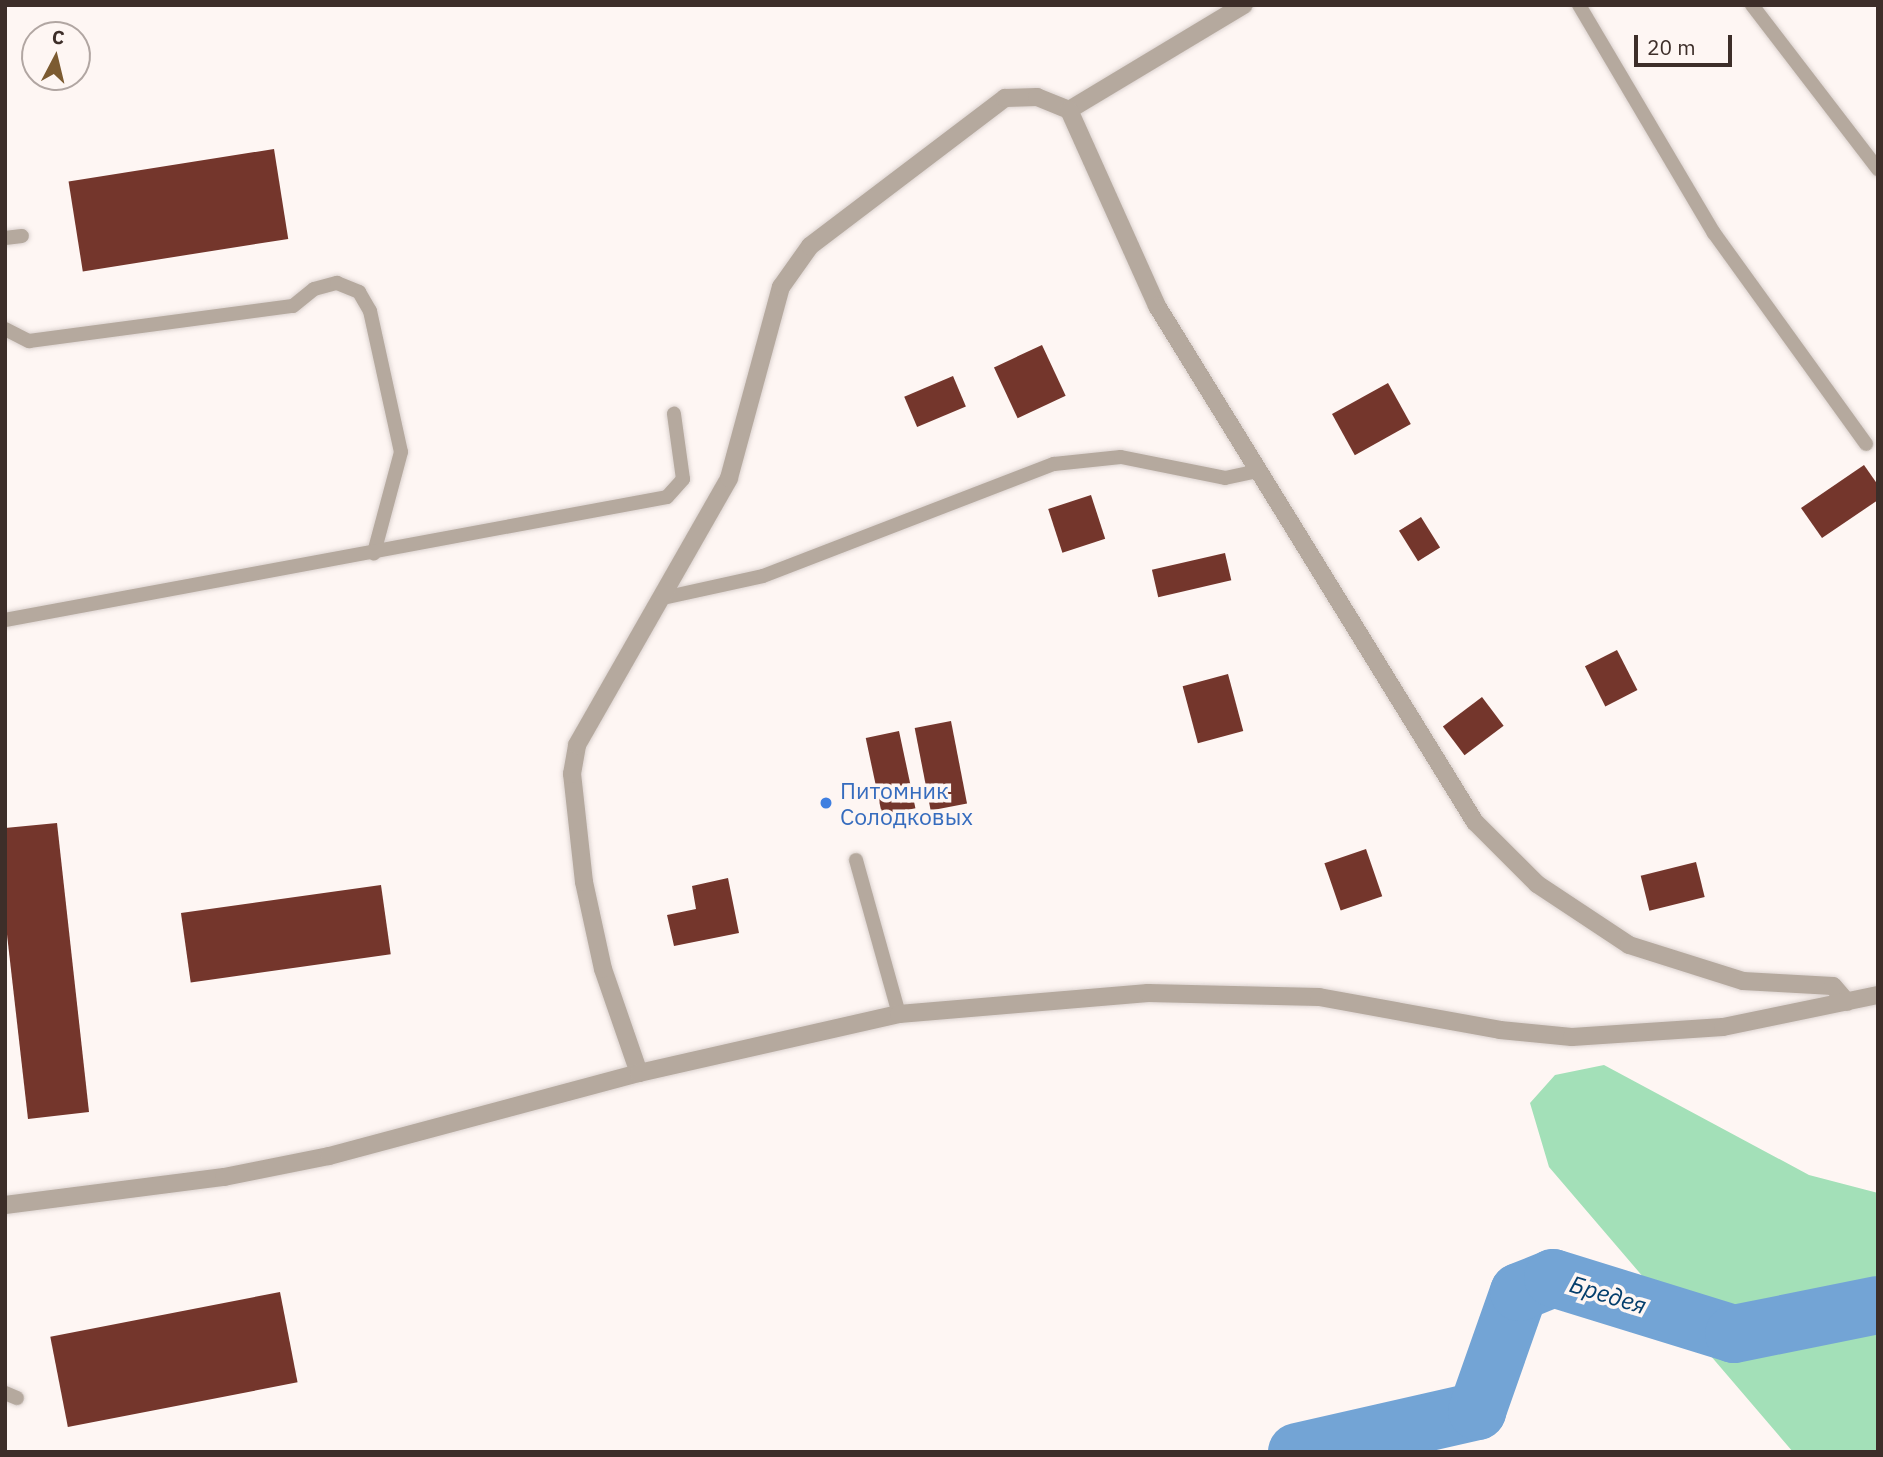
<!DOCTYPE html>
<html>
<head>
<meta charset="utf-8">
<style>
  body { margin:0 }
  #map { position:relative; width:1883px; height:1457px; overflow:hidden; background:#fef6f3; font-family:"IBM Plex Sans",sans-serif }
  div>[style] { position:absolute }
  .green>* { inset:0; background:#a3e0b8 }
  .river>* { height:58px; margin:-29px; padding:0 29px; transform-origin:29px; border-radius:29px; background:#73a4d5 }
  .building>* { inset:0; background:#74362c; transform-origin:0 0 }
  .roads { filter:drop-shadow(0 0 2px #dbd2cf) drop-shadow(0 0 2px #dbd2cf) }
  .service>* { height:14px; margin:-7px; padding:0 7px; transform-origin:7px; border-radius:7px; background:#b5a99e }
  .minor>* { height:18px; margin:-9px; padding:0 9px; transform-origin:9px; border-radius:9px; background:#b5a99e }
  .dots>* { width:19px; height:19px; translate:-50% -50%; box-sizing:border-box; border:4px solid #fef6f3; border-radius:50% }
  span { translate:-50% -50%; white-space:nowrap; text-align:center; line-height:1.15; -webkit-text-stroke:7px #fef6f3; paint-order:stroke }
  .shop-label { font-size:23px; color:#366cbe }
  .left { translate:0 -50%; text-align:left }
  .water-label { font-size:24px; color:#043e6c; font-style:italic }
  .frame { position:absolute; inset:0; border:7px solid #3d2e29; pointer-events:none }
  .north { position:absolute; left:21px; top:21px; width:70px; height:70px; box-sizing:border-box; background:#fef6f3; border:2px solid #b1a6a2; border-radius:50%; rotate:7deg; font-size:19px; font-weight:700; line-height:28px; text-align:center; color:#3d2e29 }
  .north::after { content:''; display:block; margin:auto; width:24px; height:32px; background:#7c5b31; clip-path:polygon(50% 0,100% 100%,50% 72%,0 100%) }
  .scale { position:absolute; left:1634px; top:35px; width:98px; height:32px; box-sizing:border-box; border:4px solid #3d2e29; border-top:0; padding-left:9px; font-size:21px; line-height:24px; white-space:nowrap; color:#3d2e29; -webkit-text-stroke:5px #fef6f3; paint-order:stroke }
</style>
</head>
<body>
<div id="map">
  <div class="green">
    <div style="clip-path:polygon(1604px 1065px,1809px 1175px,1878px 1193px,1878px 1452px,1793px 1452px,1549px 1167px,1530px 1103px,1555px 1075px)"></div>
  </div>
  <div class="river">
    <div style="left:1297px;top:1452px;width:185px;rotate:-12.8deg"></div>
    <div style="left:1477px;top:1411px;width:126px;rotate:-70.6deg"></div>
    <div style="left:1519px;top:1292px;width:37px;rotate:-22deg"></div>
    <div style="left:1553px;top:1278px;width:189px;rotate:17.2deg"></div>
    <div style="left:1734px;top:1334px;width:147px;rotate:-11.4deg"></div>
  </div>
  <div class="building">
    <div style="left:274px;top:149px;width:91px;height:208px;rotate:81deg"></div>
    <div style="left:1042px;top:345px;width:56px;height:53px;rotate:65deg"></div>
    <div style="left:953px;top:376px;width:33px;height:53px;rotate:67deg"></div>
    <div style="left:1388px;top:383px;width:47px;height:64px;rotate:61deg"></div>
    <div style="clip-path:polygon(1864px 465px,1878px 485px,1878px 500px,1822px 538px,1801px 508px)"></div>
    <div style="left:1091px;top:495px;width:46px;height:45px;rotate:72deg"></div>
    <div style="left:1421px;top:517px;width:36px;height:26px;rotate:58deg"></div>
    <div style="left:1225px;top:553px;width:28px;height:75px;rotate:77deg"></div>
    <div style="left:1617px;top:650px;width:45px;height:36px;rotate:63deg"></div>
    <div style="left:1228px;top:674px;width:59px;height:47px;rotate:75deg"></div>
    <div style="left:1482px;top:697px;width:36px;height:49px;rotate:53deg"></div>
    <div style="left:951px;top:721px;width:84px;height:37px;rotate:79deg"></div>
    <div style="left:899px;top:731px;width:79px;height:34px;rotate:78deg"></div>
    <div style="clip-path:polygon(57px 823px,89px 1112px,28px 1119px,5px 917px,5px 828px)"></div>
    <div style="left:1366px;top:849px;width:50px;height:44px;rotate:71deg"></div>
    <div style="left:1696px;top:862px;width:36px;height:57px;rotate:76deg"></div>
    <div style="clip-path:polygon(728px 878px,739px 933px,674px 946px,667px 915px,696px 909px,692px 886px)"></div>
    <div style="left:381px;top:885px;width:70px;height:202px;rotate:82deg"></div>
    <div style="left:280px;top:1292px;width:92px;height:234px;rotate:79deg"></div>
  </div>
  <div class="roads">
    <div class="service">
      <div style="left:1579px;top:5px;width:265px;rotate:59.4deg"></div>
      <div style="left:1714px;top:233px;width:260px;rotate:54.2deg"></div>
      <div style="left:1752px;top:5px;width:207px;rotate:52.5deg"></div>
      <div style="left:5px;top:238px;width:17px;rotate:-7deg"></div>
      <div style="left:5px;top:329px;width:27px;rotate:27deg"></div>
      <div style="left:29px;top:341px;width:266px;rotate:-7.6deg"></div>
      <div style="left:293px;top:306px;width:27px;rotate:-39deg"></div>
      <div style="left:314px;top:289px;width:24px;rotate:-15deg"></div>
      <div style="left:337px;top:283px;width:24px;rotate:22deg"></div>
      <div style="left:359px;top:292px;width:22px;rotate:60deg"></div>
      <div style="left:370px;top:311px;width:144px;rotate:77.6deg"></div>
      <div style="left:401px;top:452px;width:105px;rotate:105deg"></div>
      <div style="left:663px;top:598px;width:102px;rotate:-12.4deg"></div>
      <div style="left:763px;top:576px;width:312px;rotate:-21.1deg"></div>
      <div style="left:1054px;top:464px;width:67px;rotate:-6deg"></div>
      <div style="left:1121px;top:457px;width:106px;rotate:11.4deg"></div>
      <div style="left:1225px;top:478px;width:30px;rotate:-12deg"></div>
      <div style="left:5px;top:620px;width:673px;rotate:-10.53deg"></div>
      <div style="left:667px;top:497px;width:24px;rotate:-48deg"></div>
      <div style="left:683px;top:479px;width:66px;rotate:-97.9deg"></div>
      <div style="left:856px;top:860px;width:160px;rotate:74.4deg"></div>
      <div style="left:5px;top:1393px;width:13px;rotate:23deg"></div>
    </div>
    <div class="minor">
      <div style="left:1069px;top:110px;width:204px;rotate:-31deg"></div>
      <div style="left:639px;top:1073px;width:110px;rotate:-109.1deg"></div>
      <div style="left:603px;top:969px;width:89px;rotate:-102.3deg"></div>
      <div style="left:584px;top:882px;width:109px;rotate:-96.3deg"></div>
      <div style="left:572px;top:774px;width:29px;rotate:-80deg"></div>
      <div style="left:577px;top:745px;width:307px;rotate:-60.3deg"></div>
      <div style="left:729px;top:478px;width:198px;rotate:-74.8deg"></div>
      <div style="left:781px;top:287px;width:50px;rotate:-54.7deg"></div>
      <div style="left:810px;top:246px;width:245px;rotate:-37.2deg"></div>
      <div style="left:1005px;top:98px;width:32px;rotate:-2deg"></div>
      <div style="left:1037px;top:97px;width:35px;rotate:22deg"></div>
      <div style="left:1069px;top:110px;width:215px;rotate:65.8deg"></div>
      <div style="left:1157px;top:306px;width:606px;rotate:58.36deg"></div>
      <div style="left:1475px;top:822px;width:88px;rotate:45deg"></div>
      <div style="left:1537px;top:884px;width:110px;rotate:33.5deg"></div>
      <div style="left:1629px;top:945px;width:120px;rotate:17.5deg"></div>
      <div style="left:1743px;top:981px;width:90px;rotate:3.2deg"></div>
      <div style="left:1833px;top:986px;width:21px;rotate:49deg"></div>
      <div style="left:5px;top:1205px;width:221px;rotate:-7.3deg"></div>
      <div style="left:224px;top:1177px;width:107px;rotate:-11.3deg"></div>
      <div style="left:329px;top:1156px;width:321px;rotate:-15deg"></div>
      <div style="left:639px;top:1073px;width:267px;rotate:-12.8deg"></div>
      <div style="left:899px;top:1014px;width:250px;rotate:-4.8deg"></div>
      <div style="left:1148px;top:993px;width:171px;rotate:1.3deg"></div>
      <div style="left:1319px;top:997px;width:184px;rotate:10.3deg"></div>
      <div style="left:1500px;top:1030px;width:72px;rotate:5.6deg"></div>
      <div style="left:1572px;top:1037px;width:151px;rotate:-3.8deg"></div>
      <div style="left:1723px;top:1027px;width:158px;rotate:-11.7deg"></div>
    </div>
  </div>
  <div class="dots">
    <div style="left:826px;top:803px;background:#3f7fe0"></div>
  </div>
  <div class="shop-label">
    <span class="left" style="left:840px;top:803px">Питомник<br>Солодковых</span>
  </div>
  <div class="water-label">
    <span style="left:1608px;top:1295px;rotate:17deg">Бредея</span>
  </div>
  <div class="frame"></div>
  <div class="north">С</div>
  <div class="scale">20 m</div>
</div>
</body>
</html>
